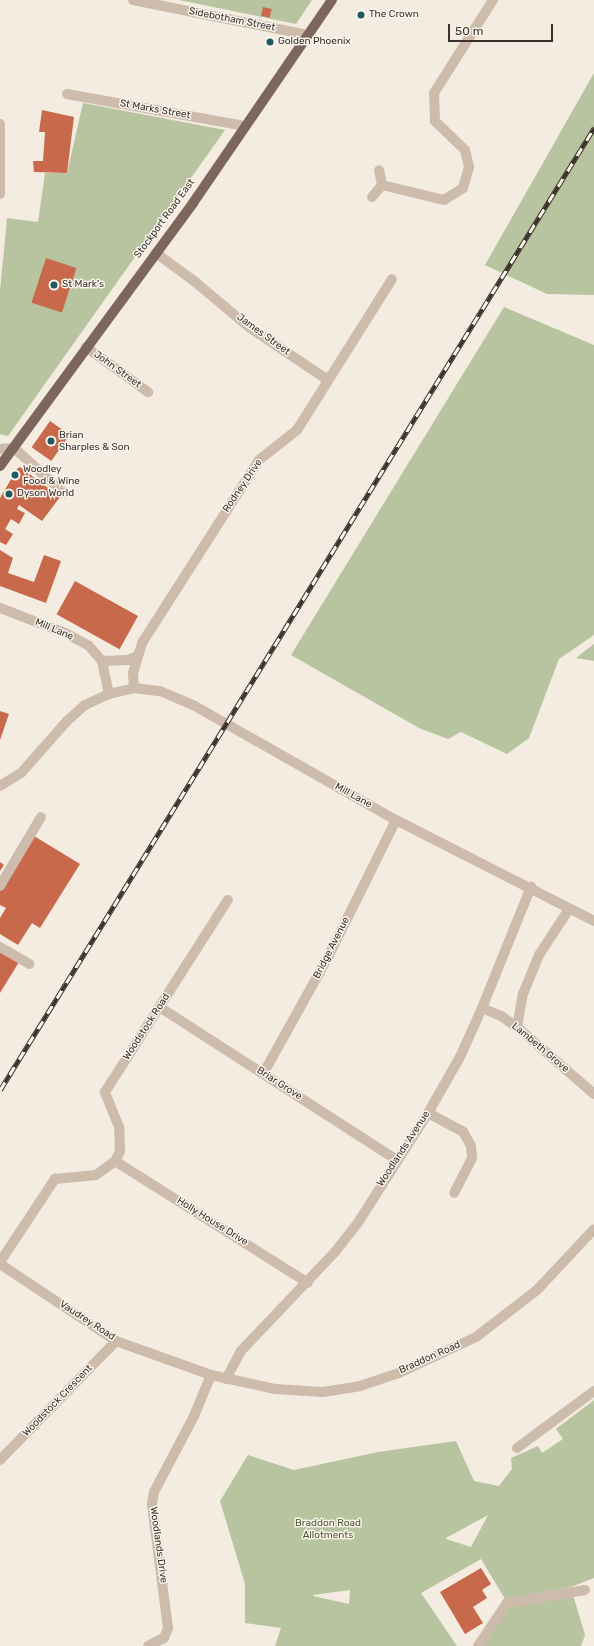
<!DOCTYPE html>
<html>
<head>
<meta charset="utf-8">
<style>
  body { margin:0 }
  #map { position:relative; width:594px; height:1646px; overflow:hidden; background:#f4ebe1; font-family:Rubik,sans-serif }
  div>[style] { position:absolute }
  .green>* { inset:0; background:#b8c4a0 }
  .building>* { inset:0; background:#c8694b; transform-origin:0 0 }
  .street>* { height:10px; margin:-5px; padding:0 5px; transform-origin:5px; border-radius:5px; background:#cdbbac }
  .primary>* { height:10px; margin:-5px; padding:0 5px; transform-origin:5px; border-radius:5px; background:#7d675c }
  .rail>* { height:4.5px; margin-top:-2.25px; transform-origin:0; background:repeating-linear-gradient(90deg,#fbf5ee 0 9px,#3b302b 0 18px); box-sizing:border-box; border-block:1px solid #3b302b }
  .dots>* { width:11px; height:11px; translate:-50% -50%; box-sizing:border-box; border:2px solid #fbf5ee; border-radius:50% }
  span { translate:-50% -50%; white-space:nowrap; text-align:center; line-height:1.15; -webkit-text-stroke:3px #fbf5ee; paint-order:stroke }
  .poi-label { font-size:10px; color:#3b302b }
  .left { translate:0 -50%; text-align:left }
  .street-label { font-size:10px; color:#3b302b }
  .park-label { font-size:10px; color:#4a5a2e }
  .scale { position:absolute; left:448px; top:24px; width:105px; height:18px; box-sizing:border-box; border:2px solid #3b302b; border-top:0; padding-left:5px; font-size:12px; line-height:14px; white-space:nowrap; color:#3b302b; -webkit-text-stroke:3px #fbf5ee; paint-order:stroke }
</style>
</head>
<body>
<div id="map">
  <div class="green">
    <div style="clip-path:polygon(179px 0,312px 0,296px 24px)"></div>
    <div style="clip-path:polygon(594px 73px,594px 295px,547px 294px,485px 265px)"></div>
    <div style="clip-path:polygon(83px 103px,225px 130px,8px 436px,0 434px,0 291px,7px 218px,38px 222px,45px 173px,67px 173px)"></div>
    <div style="clip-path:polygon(504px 307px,594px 345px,594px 635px,559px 659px,529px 738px,507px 754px,461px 732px,448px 739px,419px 728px,291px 655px)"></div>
    <div style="clip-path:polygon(594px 644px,594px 661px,576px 658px)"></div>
    <div style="clip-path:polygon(evenodd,594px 1400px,594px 1578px,571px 1587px,505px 1599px,481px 1559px,421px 1593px,457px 1646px,275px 1646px,281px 1628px,245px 1623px,245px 1584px,220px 1501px,248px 1455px,294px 1470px,378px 1452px,456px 1441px,474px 1481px,499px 1486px,512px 1469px,511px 1458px,538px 1446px,542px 1453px,563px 1439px,556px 1429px,594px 1400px,488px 1515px,471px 1547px,446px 1539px,446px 1538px,488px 1515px,594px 1400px,350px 1590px,349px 1604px,313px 1596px,313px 1595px,350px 1590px)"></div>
    <div style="clip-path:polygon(573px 1595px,585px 1635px,581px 1646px,484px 1646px,484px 1639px,510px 1607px)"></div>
  </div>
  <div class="building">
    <div style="left:263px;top:7px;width:9px;height:9px;rotate:13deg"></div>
    <div style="clip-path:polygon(42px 110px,74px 117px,67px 173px,34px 172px,33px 161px,43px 161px,45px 132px,39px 132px)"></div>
    <div style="left:46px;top:258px;width:32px;height:47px;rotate:18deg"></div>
    <div style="left:50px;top:421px;width:24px;height:32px;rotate:35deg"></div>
    <div style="clip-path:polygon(20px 467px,60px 497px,42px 521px,19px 505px,17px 509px,25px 513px,19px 524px,11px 519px,5px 529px,13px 534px,6px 545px,0 542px,0 498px,17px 469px)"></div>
    <div style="clip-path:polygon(0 550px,13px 558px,8px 573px,34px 582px,44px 555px,61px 561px,46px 603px,0 586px)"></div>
    <div style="left:75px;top:581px;width:72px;height:38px;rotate:29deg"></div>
    <div style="clip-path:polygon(0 711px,9px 714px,0 740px)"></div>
    <div style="clip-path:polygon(34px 836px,80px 864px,40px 928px,32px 923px,18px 945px,0 934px,0 918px,6px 908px,0 905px,0 891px)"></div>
    <div style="clip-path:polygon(0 862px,4px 865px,0 871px)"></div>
    <div style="clip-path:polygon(0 950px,19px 962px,0 993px)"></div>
    <div style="clip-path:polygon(481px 1568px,491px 1584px,482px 1590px,487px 1598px,473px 1607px,483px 1623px,465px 1634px,440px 1592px)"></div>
  </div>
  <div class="street">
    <div style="left:133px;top:0;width:178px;rotate:11.3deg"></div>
    <div style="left:67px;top:94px;width:180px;rotate:10.2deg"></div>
    <div style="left:0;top:124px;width:70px;rotate:90deg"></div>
    <div style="left:382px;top:185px;width:64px;rotate:13.6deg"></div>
    <div style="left:444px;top:200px;width:22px;rotate:-32deg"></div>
    <div style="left:463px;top:188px;width:22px;rotate:-74deg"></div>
    <div style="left:469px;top:167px;width:17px;rotate:-103deg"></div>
    <div style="left:465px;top:150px;width:42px;rotate:-136deg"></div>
    <div style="left:435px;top:121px;width:28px;rotate:-92deg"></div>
    <div style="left:434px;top:93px;width:110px;rotate:-57.6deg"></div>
    <div style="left:372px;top:197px;width:16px;rotate:-50deg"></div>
    <div style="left:382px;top:185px;width:15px;rotate:-101deg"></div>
    <div style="left:156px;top:253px;width:52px;rotate:36.4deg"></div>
    <div style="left:200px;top:286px;width:64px;rotate:39.9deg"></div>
    <div style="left:249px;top:327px;width:95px;rotate:33.9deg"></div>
    <div style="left:86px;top:347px;width:77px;rotate:36deg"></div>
    <div style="left:0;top:449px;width:14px;rotate:-4deg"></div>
    <div style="left:14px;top:448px;width:67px;rotate:42deg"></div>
    <div style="left:0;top:608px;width:70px;rotate:21deg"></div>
    <div style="left:65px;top:633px;width:27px;rotate:28deg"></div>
    <div style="left:89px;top:646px;width:20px;rotate:49deg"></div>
    <div style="left:102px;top:661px;width:34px;rotate:78deg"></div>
    <div style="left:102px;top:661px;width:26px;rotate:-2deg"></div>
    <div style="left:128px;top:660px;width:11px;rotate:-22deg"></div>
    <div style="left:134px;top:688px;width:15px;rotate:-94deg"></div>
    <div style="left:133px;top:673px;width:31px;rotate:-73deg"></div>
    <div style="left:142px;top:643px;width:217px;rotate:-57.4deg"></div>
    <div style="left:259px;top:460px;width:48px;rotate:-38.3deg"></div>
    <div style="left:297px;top:430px;width:178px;rotate:-57.8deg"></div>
    <div style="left:0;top:786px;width:26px;rotate:-32deg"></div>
    <div style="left:22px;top:772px;width:68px;rotate:-48.6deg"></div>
    <div style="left:67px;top:721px;width:24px;rotate:-42deg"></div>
    <div style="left:85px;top:705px;width:26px;rotate:-25deg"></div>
    <div style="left:109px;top:694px;width:26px;rotate:-13deg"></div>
    <div style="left:134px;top:688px;width:26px;rotate:7deg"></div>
    <div style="left:160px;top:691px;width:38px;rotate:23deg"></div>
    <div style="left:195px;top:706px;width:231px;rotate:29.6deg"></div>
    <div style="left:396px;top:820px;width:222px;rotate:27deg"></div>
    <div style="left:0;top:886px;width:80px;rotate:-59.3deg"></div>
    <div style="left:0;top:947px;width:34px;rotate:30deg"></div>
    <div style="left:161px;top:1008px;width:281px;rotate:32.8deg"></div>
    <div style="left:482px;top:1008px;width:21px;rotate:23deg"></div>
    <div style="left:501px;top:1016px;width:19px;rotate:35deg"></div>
    <div style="left:517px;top:1027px;width:102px;rotate:41deg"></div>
    <div style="left:517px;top:1027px;width:34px;rotate:-80deg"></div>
    <div style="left:523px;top:994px;width:42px;rotate:-67.7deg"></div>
    <div style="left:539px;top:955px;width:55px;rotate:-56.9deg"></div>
    <div style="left:263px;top:1074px;width:132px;rotate:-60.9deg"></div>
    <div style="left:327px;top:959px;width:155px;rotate:-63.6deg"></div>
    <div style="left:428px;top:1113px;width:40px;rotate:28deg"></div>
    <div style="left:463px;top:1132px;width:16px;rotate:60deg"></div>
    <div style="left:471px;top:1146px;width:12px;rotate:85deg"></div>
    <div style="left:472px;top:1158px;width:39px;rotate:117deg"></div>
    <div style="left:115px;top:1161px;width:11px;rotate:-63deg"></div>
    <div style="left:120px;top:1151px;width:24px;rotate:-92deg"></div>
    <div style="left:119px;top:1127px;width:38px;rotate:-112deg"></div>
    <div style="left:105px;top:1092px;width:228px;rotate:-57.4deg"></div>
    <div style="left:115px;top:1161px;width:228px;rotate:32.3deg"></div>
    <div style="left:0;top:1262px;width:100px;rotate:-56.5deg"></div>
    <div style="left:55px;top:1179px;width:41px;rotate:-5.6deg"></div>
    <div style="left:96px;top:1175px;width:24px;rotate:-36deg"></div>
    <div style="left:0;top:1264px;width:139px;rotate:33.6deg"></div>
    <div style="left:116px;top:1341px;width:101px;rotate:19.7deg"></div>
    <div style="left:211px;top:1375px;width:66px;rotate:12.3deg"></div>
    <div style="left:275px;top:1389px;width:48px;rotate:3.6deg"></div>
    <div style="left:323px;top:1392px;width:37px;rotate:-9deg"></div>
    <div style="left:360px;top:1386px;width:41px;rotate:-18.4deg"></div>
    <div style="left:399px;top:1373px;width:85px;rotate:-25.1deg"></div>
    <div style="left:476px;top:1337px;width:77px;rotate:-37.6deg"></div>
    <div style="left:537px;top:1290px;width:83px;rotate:-46.9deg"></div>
    <div style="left:226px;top:1379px;width:32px;rotate:-62deg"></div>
    <div style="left:241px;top:1351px;width:137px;rotate:-46.5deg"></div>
    <div style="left:335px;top:1252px;width:39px;rotate:-52deg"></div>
    <div style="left:359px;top:1221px;width:128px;rotate:-57.4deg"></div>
    <div style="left:428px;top:1113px;width:64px;rotate:-60.3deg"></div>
    <div style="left:460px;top:1057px;width:54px;rotate:-65.8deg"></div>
    <div style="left:482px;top:1008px;width:131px;rotate:-68deg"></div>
    <div style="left:517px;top:1448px;width:96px;rotate:-36.5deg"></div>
    <div style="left:0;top:1460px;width:166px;rotate:-45.7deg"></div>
    <div style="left:148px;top:1646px;width:18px;rotate:-27deg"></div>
    <div style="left:164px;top:1638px;width:11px;rotate:-68deg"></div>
    <div style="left:168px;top:1628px;width:125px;rotate:-97.4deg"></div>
    <div style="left:152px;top:1504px;width:12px;rotate:-81deg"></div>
    <div style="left:154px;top:1492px;width:86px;rotate:-62.2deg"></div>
    <div style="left:194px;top:1416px;width:44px;rotate:-67.5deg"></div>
    <div style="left:478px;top:1646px;width:52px;rotate:-56deg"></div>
    <div style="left:507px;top:1603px;width:79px;rotate:-9.5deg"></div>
  </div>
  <div class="primary">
    <div style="left:0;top:466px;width:326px;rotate:-53.7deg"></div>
    <div style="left:193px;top:203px;width:246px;rotate:-55.6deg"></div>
  </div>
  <div class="rail">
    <div style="left:0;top:1090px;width:1131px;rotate:-58.31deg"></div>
  </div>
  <div class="dots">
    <div style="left:361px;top:15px;background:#1f5a5e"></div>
    <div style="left:270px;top:42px;background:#1f5a5e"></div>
    <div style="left:54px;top:285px;background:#1f5a5e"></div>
    <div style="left:51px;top:441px;background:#1f5a5e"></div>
    <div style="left:15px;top:475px;background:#1f5a5e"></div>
    <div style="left:9px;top:494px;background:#1f5a5e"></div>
  </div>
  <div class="poi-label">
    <span class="left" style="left:369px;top:15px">The Crown</span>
    <span class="left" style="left:278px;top:42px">Golden Phoenix</span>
    <span class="left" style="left:62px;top:285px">St Mark's</span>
    <span class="left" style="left:59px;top:441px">Brian<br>Sharples &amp; Son</span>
    <span class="left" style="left:23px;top:475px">Woodley<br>Food &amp; Wine</span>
    <span class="left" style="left:17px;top:494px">Dyson World</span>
  </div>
  <div class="street-label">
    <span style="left:232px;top:20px;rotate:11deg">Sidebotham Street</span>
    <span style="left:155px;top:110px;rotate:10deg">St Marks Street</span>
    <span style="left:165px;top:219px;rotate:-54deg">Stockport Road East</span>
    <span style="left:263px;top:335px;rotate:36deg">James Street</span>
    <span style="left:117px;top:370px;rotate:36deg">John Street</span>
    <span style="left:243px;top:486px;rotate:-56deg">Rodney Drive</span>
    <span style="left:54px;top:630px;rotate:23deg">Mill Lane</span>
    <span style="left:353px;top:796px;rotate:29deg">Mill Lane</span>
    <span style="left:332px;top:948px;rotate:-63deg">Bridge Avenue</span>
    <span style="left:147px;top:1027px;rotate:-57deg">Woodstock Road</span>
    <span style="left:540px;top:1048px;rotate:40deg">Lambeth Grove</span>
    <span style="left:279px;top:1084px;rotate:33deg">Briar Grove</span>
    <span style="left:404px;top:1149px;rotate:-57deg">Woodlands Avenue</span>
    <span style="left:212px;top:1222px;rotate:32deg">Holly House Drive</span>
    <span style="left:87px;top:1321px;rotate:33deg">Vaudrey Road</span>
    <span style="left:430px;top:1358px;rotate:-24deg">Braddon Road</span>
    <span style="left:58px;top:1401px;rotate:-46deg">Woodstock Crescent</span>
    <span style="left:158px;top:1545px;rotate:82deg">Woodlands Drive</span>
  </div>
  <div class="park-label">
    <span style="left:328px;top:1529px">Braddon Road<br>Allotments</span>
  </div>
  <div class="scale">50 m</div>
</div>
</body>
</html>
